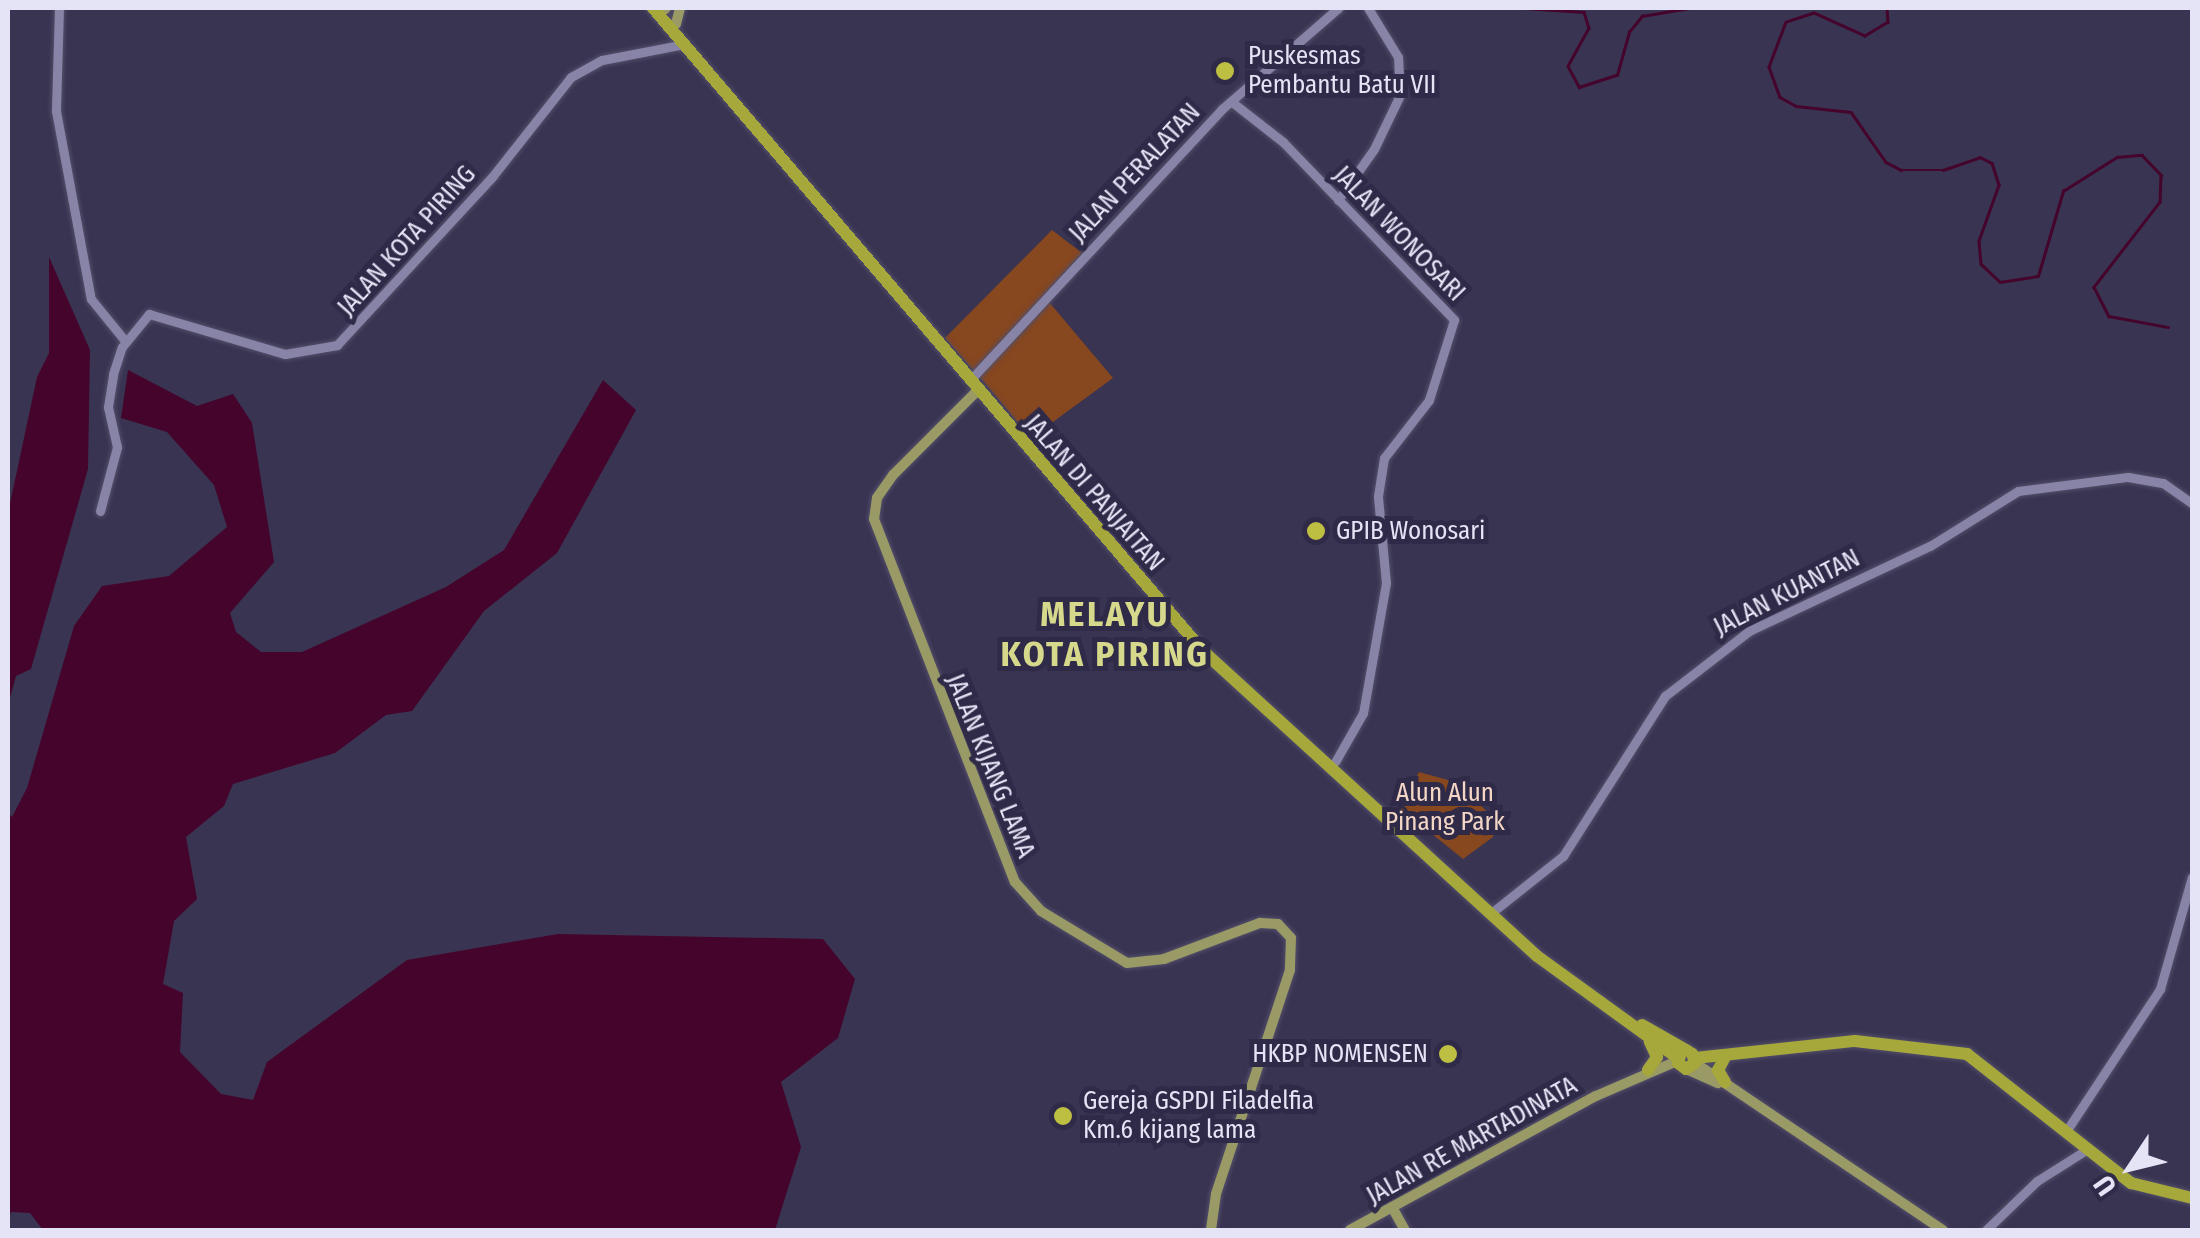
<!DOCTYPE html>
<html>
<head>
<meta charset="utf-8">
<style>
  body { margin:0 }
  #map { position:relative; width:2200px; height:1238px; overflow:hidden; background:#393452; font-family:"Fira Sans Condensed",sans-serif }
  div>[style] { position:absolute }
  .green>* { inset:0; background:#87471f }
  .water>* { inset:0; background:#45042b }
  .stream>* { height:2.5px; margin:-1.25px; padding:0 1.25px; transform-origin:1.25px; border-radius:1.25px; background:#45042b }
  .roads { filter:drop-shadow(0 0 2px #534f69) drop-shadow(0 0 2px #534f69) }
  .minor>* { height:9px; margin:-4.5px; padding:0 4.5px; transform-origin:4.5px; border-radius:4.5px; background:#8884a7 }
  .major>* { height:10px; margin:-5px; padding:0 5px; transform-origin:5px; border-radius:5px; background:#9a9a66 }
  .highway>* { height:12px; margin:-6px; padding:0 6px; transform-origin:6px; border-radius:6px; background:#a6a83b }
  .dots>* { width:28px; height:28px; translate:-50% -50%; box-sizing:border-box; border:5px solid #2f2a47; border-radius:50% }
  span { translate:-50% -50%; white-space:nowrap; text-align:center; line-height:1.15; -webkit-text-stroke:10px #2f2a47; paint-order:stroke }
  .poi-label { font-size:25px; color:#e5e3f6 }
  .left { translate:0 -50%; text-align:left }
  .right { translate:-100% -50%; text-align:right }
  .street-label { font-size:25px; color:#e5e3f6 }
  .park-label { font-size:25px; color:#f4d6c6 }
  .district-label { font-size:35px; color:#d6d98b; font-weight:700; letter-spacing:2.5px }
  .frame { position:absolute; inset:0; border:10px solid #e5e3f6; pointer-events:none }
  .north { position:absolute; left:2080px; top:1118px; width:100px; height:100px; -webkit-text-stroke:8px #2f2a47; paint-order:stroke; rotate:235deg; font-size:28px; font-weight:700; line-height:40px; text-align:center; color:#e5e3f6 }
  .north::after { content:''; display:block; margin:auto; width:35px; height:45px; background:#e5e3f6; clip-path:polygon(50% 0,100% 100%,50% 72%,0 100%) }
</style>
</head>
<body>
<div id="map">
  <div class="green">
    <div style="clip-path:polygon(1052px 230px,1082px 253px,974px 371px,945px 338px)"></div>
    <div style="clip-path:polygon(1049px 302px,1113px 378px,1031px 438px,980px 377px)"></div>
    <div style="clip-path:polygon(1419px 772px,1459px 783px,1494px 819px,1493px 837px,1463px 859px,1400px 808px)"></div>
  </div>
  <div class="water">
    <div style="clip-path:polygon(49px 257px,90px 350px,88px 469px,31px 669px,16px 676px,8px 705px,8px 513px,37px 377px,49px 353px)"></div>
    <div style="clip-path:polygon(128px 370px,197px 406px,233px 394px,252px 423px,274px 562px,230px 613px,236px 632px,261px 652px,302px 652px,446px 587px,504px 550px,603px 380px,636px 410px,557px 553px,484px 611px,412px 711px,386px 715px,335px 753px,233px 784px,224px 806px,186px 837px,197px 899px,174px 921px,163px 984px,183px 993px,180px 1052px,221px 1094px,253px 1100px,267px 1062px,407px 960px,558px 934px,823px 939px,855px 979px,838px 1038px,781px 1082px,801px 1147px,775px 1230px,43px 1230px,30px 1213px,11px 1212px,8px 1221px,8px 813px,12px 817px,27px 788px,74px 626px,102px 586px,169px 576px,227px 527px,214px 485px,167px 432px,121px 418px)"></div>
  </div>
  <div class="stream">
    <div style="left:1524px;top:8px;width:60px;rotate:3.8deg"></div>
    <div style="left:1584px;top:12px;width:17px;rotate:73deg"></div>
    <div style="left:1589px;top:28px;width:43px;rotate:118.9deg"></div>
    <div style="left:1568px;top:66px;width:24px;rotate:62deg"></div>
    <div style="left:1579px;top:87px;width:40px;rotate:-18deg"></div>
    <div style="left:1617px;top:75px;width:45px;rotate:-74.4deg"></div>
    <div style="left:1629px;top:32px;width:21px;rotate:-51deg"></div>
    <div style="left:1642px;top:16px;width:49px;rotate:-9.5deg"></div>
    <div style="left:1887px;top:8px;width:14px;rotate:86deg"></div>
    <div style="left:1888px;top:22px;width:27px;rotate:149deg"></div>
    <div style="left:1865px;top:36px;width:56px;rotate:-155.7deg"></div>
    <div style="left:1814px;top:13px;width:29px;rotate:162deg"></div>
    <div style="left:1786px;top:22px;width:48px;rotate:110.7deg"></div>
    <div style="left:1769px;top:67px;width:32px;rotate:70deg"></div>
    <div style="left:1780px;top:97px;width:18px;rotate:29deg"></div>
    <div style="left:1796px;top:106px;width:55px;rotate:6.2deg"></div>
    <div style="left:1851px;top:112px;width:61px;rotate:55deg"></div>
    <div style="left:1886px;top:162px;width:17px;rotate:28deg"></div>
    <div style="left:1901px;top:170px;width:42px"></div>
    <div style="left:1943px;top:170px;width:39px;rotate:-19deg"></div>
    <div style="left:1980px;top:157px;width:13px;rotate:27deg"></div>
    <div style="left:1992px;top:163px;width:23px;rotate:72deg"></div>
    <div style="left:1999px;top:185px;width:59px;rotate:109.7deg"></div>
    <div style="left:1979px;top:241px;width:23px;rotate:85deg"></div>
    <div style="left:1981px;top:264px;width:26px;rotate:43deg"></div>
    <div style="left:2000px;top:282px;width:38px;rotate:-9deg"></div>
    <div style="left:2038px;top:276px;width:89px;rotate:-73.6deg"></div>
    <div style="left:2063px;top:191px;width:64px;rotate:-32.2deg"></div>
    <div style="left:2117px;top:157px;width:25px;rotate:-5deg"></div>
    <div style="left:2142px;top:155px;width:28px;rotate:46deg"></div>
    <div style="left:2161px;top:175px;width:27px;rotate:92deg"></div>
    <div style="left:2160px;top:202px;width:108px;rotate:127.8deg"></div>
    <div style="left:2094px;top:287px;width:33px;rotate:63deg"></div>
    <div style="left:2109px;top:316px;width:60px;rotate:10.6deg"></div>
  </div>
  <div class="roads">
    <div class="minor">
      <div style="left:59px;top:8px;width:103px;rotate:91.7deg"></div>
      <div style="left:56px;top:111px;width:191px;rotate:79.5deg"></div>
      <div style="left:91px;top:299px;width:55px;rotate:50.9deg"></div>
      <div style="left:1232px;top:102px;width:65px;rotate:38.1deg"></div>
      <div style="left:1283px;top:142px;width:247px;rotate:46.1deg"></div>
      <div style="left:1454px;top:320px;width:84px;rotate:107.4deg"></div>
      <div style="left:1429px;top:400px;width:73px;rotate:127.8deg"></div>
      <div style="left:1384px;top:458px;width:39px;rotate:99deg"></div>
      <div style="left:1378px;top:497px;width:86px;rotate:84.7deg"></div>
      <div style="left:1386px;top:583px;width:132px;rotate:100deg"></div>
      <div style="left:1363px;top:713px;width:56px;rotate:119.7deg"></div>
      <div style="left:1338px;top:200px;width:62px;rotate:-54.8deg"></div>
      <div style="left:1374px;top:149px;width:60px;rotate:-64.3deg"></div>
      <div style="left:1400px;top:95px;width:38px;rotate:-93deg"></div>
      <div style="left:1398px;top:57px;width:57px;rotate:-121.5deg"></div>
      <div style="left:973px;top:377px;width:366px;rotate:-47.1deg"></div>
      <div style="left:1222px;top:109px;width:154px;rotate:-41deg"></div>
      <div style="left:100px;top:511px;width:66px;rotate:-75.1deg"></div>
      <div style="left:117px;top:447px;width:41px;rotate:-102.7deg"></div>
      <div style="left:108px;top:407px;width:33px;rotate:-81deg"></div>
      <div style="left:113px;top:374px;width:28px;rotate:-72deg"></div>
      <div style="left:122px;top:347px;width:43px;rotate:-50.7deg"></div>
      <div style="left:149px;top:314px;width:142px;rotate:16.4deg"></div>
      <div style="left:285px;top:354px;width:53px;rotate:-9.8deg"></div>
      <div style="left:337px;top:345px;width:229px;rotate:-47.3deg"></div>
      <div style="left:492px;top:177px;width:127px;rotate:-51.7deg"></div>
      <div style="left:571px;top:77px;width:35px;rotate:-29deg"></div>
      <div style="left:602px;top:60px;width:85px;rotate:-10.9deg"></div>
      <div style="left:1495px;top:910px;width:87px;rotate:-38.5deg"></div>
      <div style="left:1563px;top:856px;width:190px;rotate:-57.5deg"></div>
      <div style="left:1665px;top:696px;width:106px;rotate:-37.7deg"></div>
      <div style="left:1749px;top:631px;width:200px;rotate:-25.2deg"></div>
      <div style="left:1930px;top:546px;width:104px;rotate:-32deg"></div>
      <div style="left:2018px;top:491px;width:111px;rotate:-7.3deg"></div>
      <div style="left:2128px;top:477px;width:36px;rotate:10deg"></div>
      <div style="left:2163px;top:483px;width:35px;rotate:35deg"></div>
      <div style="left:2067px;top:1130px;width:169px;rotate:-56.6deg"></div>
      <div style="left:2160px;top:989px;width:116px;rotate:-74.1deg"></div>
      <div style="left:1986px;top:1230px;width:71px;rotate:-43.9deg"></div>
      <div style="left:2037px;top:1181px;width:58px;rotate:-32.3deg"></div>
    </div>
    <div class="major">
      <div style="left:664px;top:10px;width:3px;rotate:-45deg"></div>
      <div style="left:676px;top:24px;width:16px;rotate:-76deg"></div>
      <div style="left:976px;top:392px;width:117px;rotate:135deg"></div>
      <div style="left:893px;top:475px;width:28px;rotate:125deg"></div>
      <div style="left:877px;top:498px;width:21px;rotate:98deg"></div>
      <div style="left:874px;top:519px;width:389px;rotate:68.8deg"></div>
      <div style="left:1015px;top:882px;width:39px;rotate:48deg"></div>
      <div style="left:1041px;top:911px;width:100px;rotate:31.2deg"></div>
      <div style="left:1127px;top:963px;width:37px;rotate:-6deg"></div>
      <div style="left:1164px;top:959px;width:103px;rotate:-20.6deg"></div>
      <div style="left:1260px;top:923px;width:18px;rotate:3deg"></div>
      <div style="left:1278px;top:924px;width:19px;rotate:47deg"></div>
      <div style="left:1291px;top:938px;width:32px;rotate:92deg"></div>
      <div style="left:1290px;top:970px;width:236px;rotate:108.3deg"></div>
      <div style="left:1216px;top:1194px;width:36px;rotate:98deg"></div>
      <div style="left:1695px;top:1063px;width:299px;rotate:34deg"></div>
      <div style="left:1686px;top:1069px;width:35px;rotate:24deg"></div>
      <div style="left:1392px;top:1207px;width:26px;rotate:61deg"></div>
      <div style="left:1350px;top:1230px;width:280px;rotate:-28.6deg"></div>
      <div style="left:1596px;top:1096px;width:88px;rotate:-23.4deg"></div>
    </div>
    <div class="highway">
      <div style="left:653px;top:8px;width:846px;rotate:49.46deg"></div>
      <div style="left:1203px;top:651px;width:452px;rotate:42.4deg"></div>
      <div style="left:1537px;top:956px;width:174px;rotate:35.9deg"></div>
      <div style="left:1642px;top:1025px;width:53px;rotate:29.5deg"></div>
      <div style="left:1681px;top:1052px;width:11px;rotate:105deg"></div>
      <div style="left:1678px;top:1063px;width:10px;rotate:37deg"></div>
      <div style="left:1686px;top:1069px;width:11px;rotate:-34deg"></div>
      <div style="left:1695px;top:1063px;width:10px;rotate:-107deg"></div>
      <div style="left:1725px;top:1057px;width:15px;rotate:118deg"></div>
      <div style="left:1718px;top:1070px;width:14px;rotate:60deg"></div>
      <div style="left:1695px;top:1058px;width:161px;rotate:-6.1deg"></div>
      <div style="left:1855px;top:1041px;width:113px;rotate:6.6deg"></div>
      <div style="left:1967px;top:1054px;width:209px;rotate:38.2deg"></div>
      <div style="left:2131px;top:1183px;width:63px;rotate:13.8deg"></div>
      <div style="left:1648px;top:1070px;width:16px;rotate:-55deg"></div>
      <div style="left:1657px;top:1057px;width:17px;rotate:-115deg"></div>
    </div>
  </div>
  <div class="dots">
    <div style="left:1225px;top:71px;background:#bdbf43"></div>
    <div style="left:1316px;top:531px;background:#bdbf43"></div>
    <div style="left:1448px;top:1054px;background:#bdbf43"></div>
    <div style="left:1063px;top:1116px;background:#bdbf43"></div>
  </div>
  <div class="poi-label">
    <span class="left" style="left:1248px;top:71px">Puskesmas<br>Pembantu Batu VII</span>
    <span class="left" style="left:1336px;top:531px">GPIB Wonosari</span>
    <span class="right" style="left:1428px;top:1054px">HKBP NOMENSEN</span>
    <span class="left" style="left:1083px;top:1116px">Gereja GSPDI Filadelfia<br>Km.6 kijang lama</span>
  </div>
  <div class="street-label">
    <span style="left:1135px;top:173px;rotate:-47deg">JALAN PERALATAN</span>
    <span style="left:1399px;top:234px;rotate:46deg">JALAN WONOSARI</span>
    <span style="left:407px;top:241px;rotate:-48deg">JALAN KOTA PIRING</span>
    <span style="left:1094px;top:493px;rotate:49deg">JALAN DI PANJAITAN</span>
    <span style="left:1787px;top:593px;rotate:-27deg">JALAN KUANTAN</span>
    <span style="left:990px;top:766px;rotate:68deg">JALAN KIJANG LAMA</span>
    <span style="left:1472px;top:1141px;rotate:-29deg">JALAN RE MARTADINATA</span>
  </div>
  <div class="park-label">
    <span style="left:1445px;top:808px">Alun Alun<br>Pinang Park</span>
  </div>
  <div class="district-label">
    <span style="left:1105px;top:634px">MELAYU<br>KOTA PIRING</span>
  </div>
  <div class="frame"></div>
  <div class="north">U</div>
</div>
</body>
</html>
